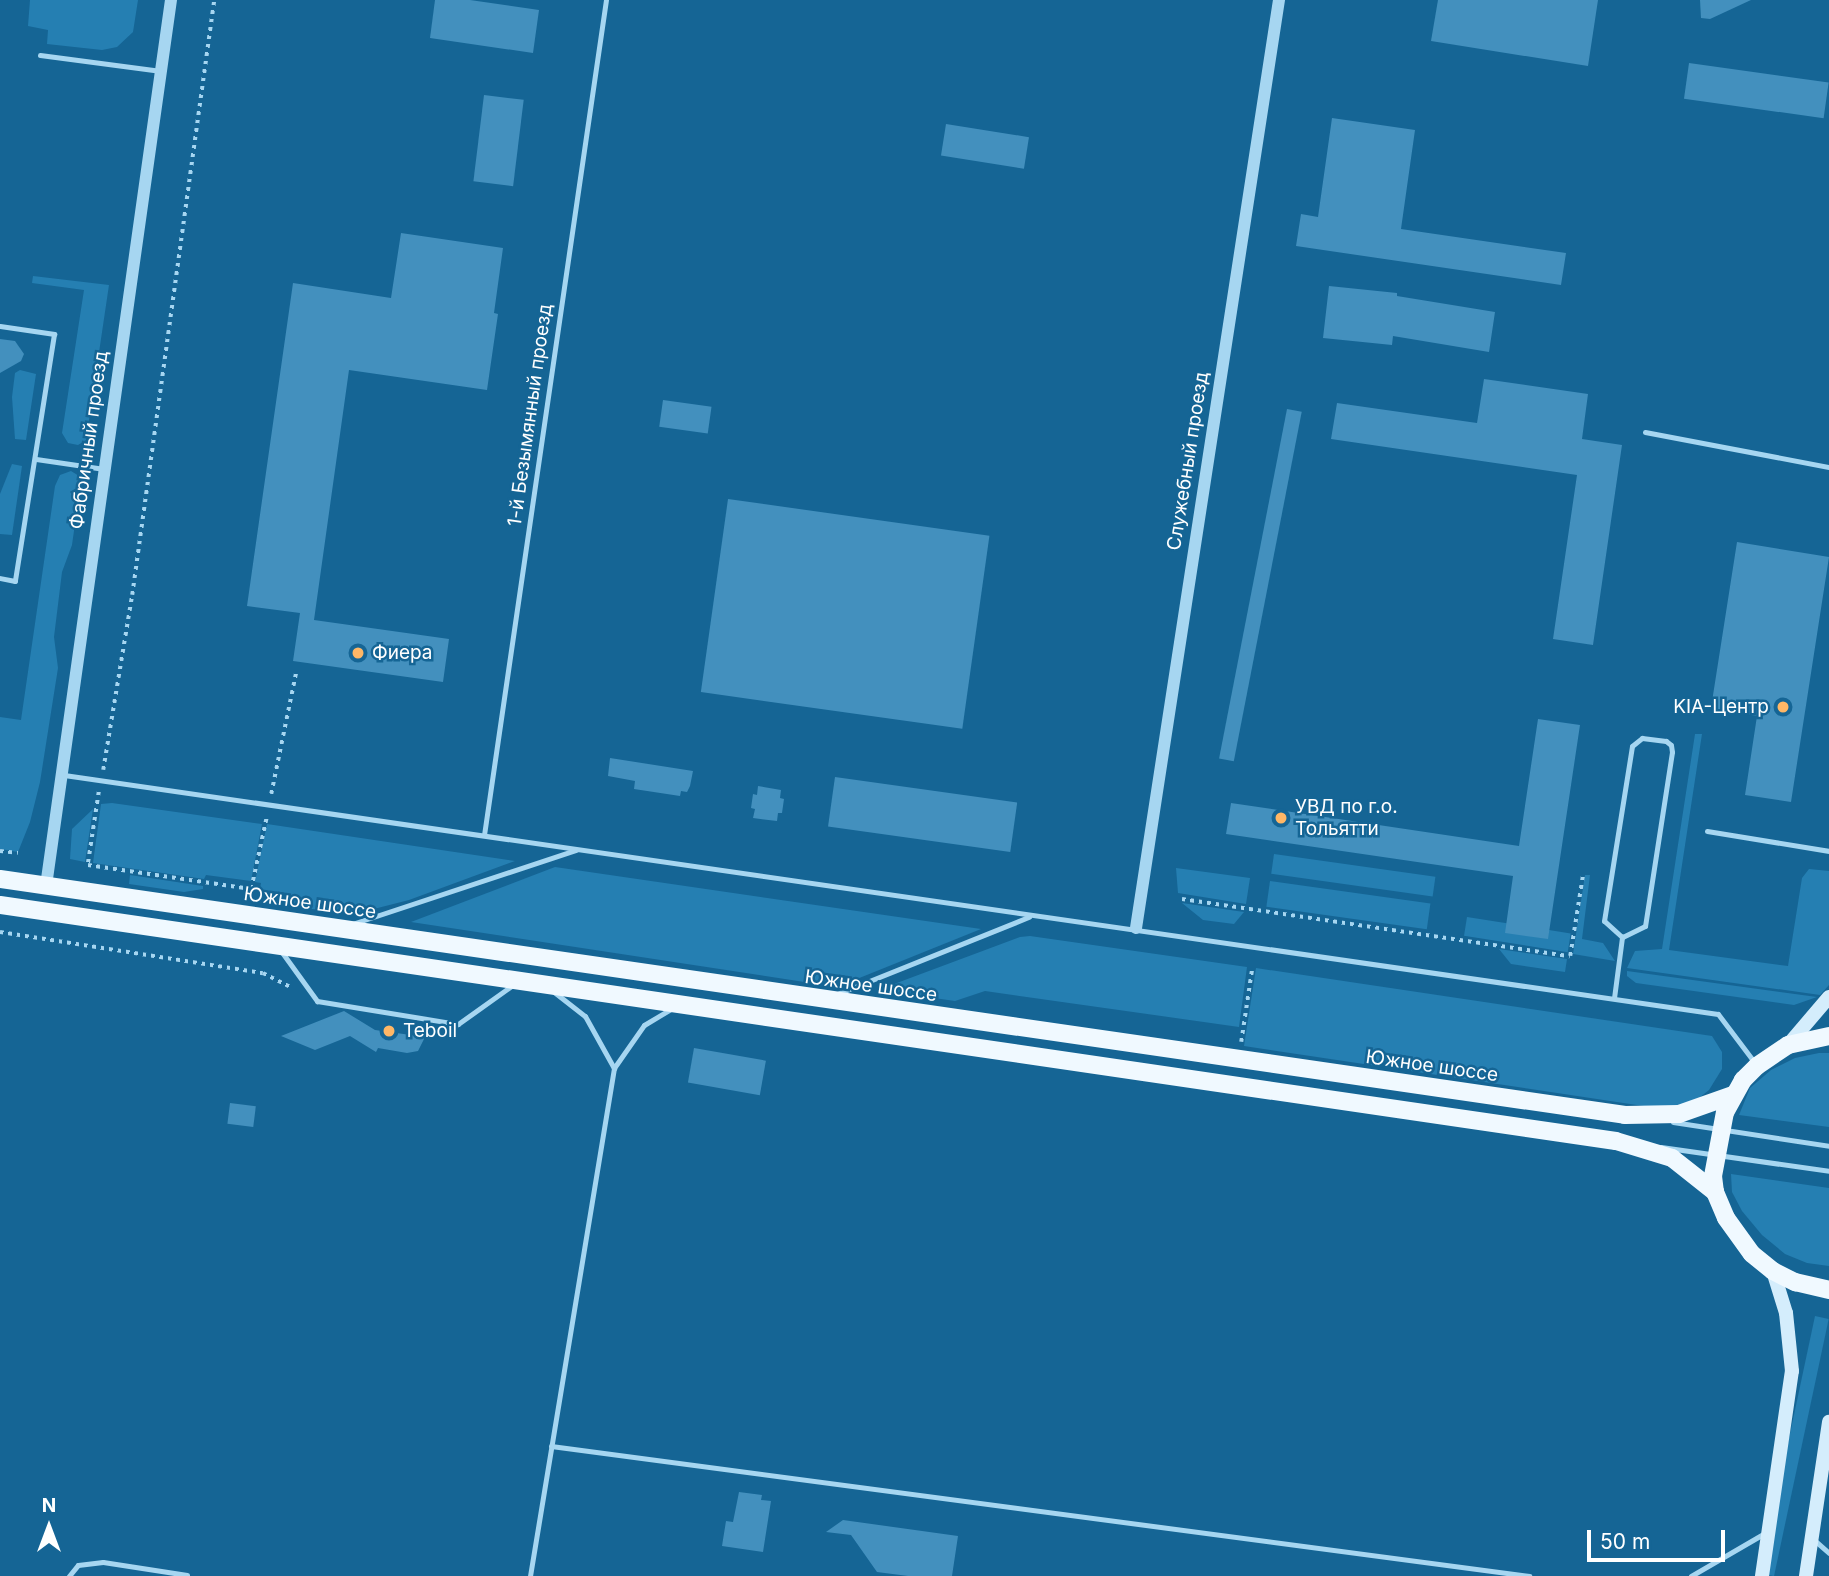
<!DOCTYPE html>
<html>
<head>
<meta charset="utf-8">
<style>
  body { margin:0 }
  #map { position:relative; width:1829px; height:1576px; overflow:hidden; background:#156595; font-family:Inter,sans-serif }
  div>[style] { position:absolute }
  .green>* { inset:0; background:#257fb2; transform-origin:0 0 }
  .building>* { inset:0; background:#4390be; transform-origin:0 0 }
  .path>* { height:3.5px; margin-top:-1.75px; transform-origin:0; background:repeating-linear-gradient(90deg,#a6d6f1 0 3.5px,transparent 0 8.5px) }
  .service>* { height:5px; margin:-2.5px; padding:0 2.5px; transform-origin:2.5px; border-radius:2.5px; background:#a6d6f1 }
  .tertiary>* { height:12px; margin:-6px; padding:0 6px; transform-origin:6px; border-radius:6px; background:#a6d6f1 }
  .secondary>* { height:14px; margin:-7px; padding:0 7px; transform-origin:7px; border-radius:7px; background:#d4edfc }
  .primary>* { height:18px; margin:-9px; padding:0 9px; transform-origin:9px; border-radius:9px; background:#f0f9ff }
  .dots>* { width:19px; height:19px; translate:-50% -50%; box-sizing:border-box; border:4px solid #156595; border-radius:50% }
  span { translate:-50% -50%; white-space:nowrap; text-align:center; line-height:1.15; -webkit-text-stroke:5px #156595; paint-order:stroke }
  .street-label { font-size:19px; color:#fff }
  .poi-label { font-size:19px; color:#fff }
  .left { translate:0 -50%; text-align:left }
  .right { translate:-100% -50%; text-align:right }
  .north { position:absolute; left:14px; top:1492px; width:70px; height:70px; -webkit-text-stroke:5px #156595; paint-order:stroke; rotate:0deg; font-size:19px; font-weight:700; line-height:28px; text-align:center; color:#fff }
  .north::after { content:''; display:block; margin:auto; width:24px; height:32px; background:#fff; clip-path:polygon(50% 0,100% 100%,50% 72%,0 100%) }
  .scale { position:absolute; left:1587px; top:1530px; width:138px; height:32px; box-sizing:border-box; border:4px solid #fff; border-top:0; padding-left:9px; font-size:21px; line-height:24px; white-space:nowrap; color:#fff; -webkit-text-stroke:5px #156595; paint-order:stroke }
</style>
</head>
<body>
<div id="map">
  <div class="green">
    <div style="clip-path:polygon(30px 0,138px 0,133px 32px,117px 47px,102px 50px,47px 44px,48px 30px,28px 26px)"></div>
    <div style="clip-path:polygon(33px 276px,109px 285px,86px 440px,78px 445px,68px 443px,62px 433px,84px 290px,32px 283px)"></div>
    <div style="clip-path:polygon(20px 370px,36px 374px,26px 440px,15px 439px,12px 397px,15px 373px)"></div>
    <div style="clip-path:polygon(12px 464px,22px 466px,12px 535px,0 534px,0 494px)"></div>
    <div style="clip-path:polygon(71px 471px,79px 476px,81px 482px,72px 545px,62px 572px,54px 637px,58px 668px,40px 782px,30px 822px,18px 852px,0 849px,0 717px,21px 720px,55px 486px,60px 475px)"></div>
    <div style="clip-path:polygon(1695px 734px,1702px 734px,1669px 950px,1788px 966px,1802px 878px,1809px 869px,1829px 871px,1829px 985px,1820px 995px,1627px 968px,1635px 951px,1662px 949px)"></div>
    <div style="clip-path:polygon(112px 803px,262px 824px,251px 881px,206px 875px,204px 879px,93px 863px,101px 804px)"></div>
    <div style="clip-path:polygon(93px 809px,85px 862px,70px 859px,72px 829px)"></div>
    <div style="clip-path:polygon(267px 824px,515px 861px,409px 900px,362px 912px,342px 913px,283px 905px,259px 894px,261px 883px,255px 882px)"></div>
    <div style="left:1274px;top:854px;width:163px;height:20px;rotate:8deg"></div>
    <div style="clip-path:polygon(555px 867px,981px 929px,837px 987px,411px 922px)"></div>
    <div style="clip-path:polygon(1176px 868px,1250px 878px,1246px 904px,1178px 893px)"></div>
    <div style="clip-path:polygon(130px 875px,203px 886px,203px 889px,184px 892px,129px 884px)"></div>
    <div style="clip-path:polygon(1585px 875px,1590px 875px,1582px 939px,1603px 943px,1615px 961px,1573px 954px)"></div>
    <div style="left:1270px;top:881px;width:162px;height:26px;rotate:8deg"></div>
    <div style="clip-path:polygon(1182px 903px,1244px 912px,1234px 924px,1203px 920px)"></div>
    <div style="left:1467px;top:917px;width:105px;height:19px;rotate:9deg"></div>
    <div style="clip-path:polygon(1030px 936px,1247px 967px,1239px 1027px,985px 991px,955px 1001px,878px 990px,1020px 937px)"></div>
    <div style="clip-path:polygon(1499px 949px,1567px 959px,1565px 972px,1511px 964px)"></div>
    <div style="clip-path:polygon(1256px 968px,1712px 1036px,1722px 1052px,1722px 1069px,1709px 1090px,1699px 1098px,1675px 1107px,1650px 1107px,1244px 1046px)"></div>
    <div style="clip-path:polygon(1627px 971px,1817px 997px,1794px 1005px,1636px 983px,1627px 976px)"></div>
    <div style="clip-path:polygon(1819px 1053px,1829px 1053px,1829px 1127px,1739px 1115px,1750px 1088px,1771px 1070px,1795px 1058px)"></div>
    <div style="clip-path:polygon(1731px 1174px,1829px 1188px,1829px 1266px,1807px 1263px,1785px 1254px,1762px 1235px,1742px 1211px,1732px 1192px)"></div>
    <div style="left:1815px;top:1316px;width:14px;height:263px;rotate:12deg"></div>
  </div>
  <div class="building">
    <div style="clip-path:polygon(435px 0,470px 0,539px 10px,533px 53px,430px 38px)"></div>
    <div style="clip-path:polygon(1438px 0,1598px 0,1588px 66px,1431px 41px)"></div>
    <div style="clip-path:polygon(1700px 0,1751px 0,1710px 19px,1701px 18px)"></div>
    <div style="left:1689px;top:63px;width:141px;height:36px;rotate:8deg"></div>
    <div style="left:484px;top:95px;width:40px;height:87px;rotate:7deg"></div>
    <div style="clip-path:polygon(1332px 118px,1415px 130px,1401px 229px,1566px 253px,1561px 285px,1296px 246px,1301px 214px,1318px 217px)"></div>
    <div style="left:946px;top:124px;width:84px;height:32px;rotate:9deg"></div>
    <div style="clip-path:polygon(401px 233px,503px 248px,494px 313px,498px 314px,487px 390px,349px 370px,314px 620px,449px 639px,443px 682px,293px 661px,300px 613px,247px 606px,293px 283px,391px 298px)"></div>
    <div style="clip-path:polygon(1329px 286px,1397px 293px,1397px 296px,1495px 312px,1489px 352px,1393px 336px,1392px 345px,1323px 338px)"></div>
    <div style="clip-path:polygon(0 339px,15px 341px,24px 354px,21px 361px,0 373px)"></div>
    <div style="clip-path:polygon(1484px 379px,1588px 394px,1582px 439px,1622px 445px,1593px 645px,1553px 639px,1577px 475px,1331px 439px,1337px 403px,1477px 423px)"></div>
    <div style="left:663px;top:400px;width:49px;height:27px;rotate:8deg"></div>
    <div style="left:1287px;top:409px;width:15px;height:356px;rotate:11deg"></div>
    <div style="left:728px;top:499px;width:264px;height:195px;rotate:8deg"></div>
    <div style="clip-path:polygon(1737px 542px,1829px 557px,1791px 802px,1745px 795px,1757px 716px,1711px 708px)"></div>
    <div style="clip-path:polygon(1538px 719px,1580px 725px,1548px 939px,1505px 933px,1513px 876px,1226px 834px,1231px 803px,1519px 846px)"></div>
    <div style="clip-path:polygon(610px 758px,693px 771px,690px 786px,687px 792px,681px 791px,680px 796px,634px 789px,635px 781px,608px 776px)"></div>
    <div style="left:835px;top:777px;width:184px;height:50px;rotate:8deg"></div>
    <div style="clip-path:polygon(758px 786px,781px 790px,780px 798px,784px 799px,782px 813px,778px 813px,777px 821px,753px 818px,755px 809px,751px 808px,753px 794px,757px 795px)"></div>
    <div style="clip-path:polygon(344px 1011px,375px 1030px,425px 1037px,418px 1051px,407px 1053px,378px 1048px,376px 1052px,350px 1036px,315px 1050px,281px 1036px)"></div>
    <div style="left:694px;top:1048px;width:73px;height:35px;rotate:10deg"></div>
    <div style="left:230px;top:1103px;width:26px;height:21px;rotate:7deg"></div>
    <div style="clip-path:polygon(739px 1492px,762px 1495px,761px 1500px,771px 1501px,763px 1552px,722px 1546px,726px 1521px,733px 1522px)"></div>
    <div style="clip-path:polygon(843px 1520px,958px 1536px,952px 1576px,908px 1576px,877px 1572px,851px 1535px,826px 1532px)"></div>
  </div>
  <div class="path">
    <div style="left:103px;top:770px;width:177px;rotate:-80.6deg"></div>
    <div style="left:132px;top:595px;width:601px;rotate:-82.15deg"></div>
    <div style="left:99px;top:792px;width:74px;rotate:98.6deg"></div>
    <div style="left:88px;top:865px;width:165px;rotate:8.4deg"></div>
    <div style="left:251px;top:889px;width:76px;rotate:-77.8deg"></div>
    <div style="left:271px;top:794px;width:125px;rotate:-78.4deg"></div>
    <div style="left:0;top:851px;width:18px;rotate:6deg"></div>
    <div style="left:1182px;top:899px;width:392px;rotate:8.4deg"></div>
    <div style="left:1570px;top:956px;width:83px;rotate:-81deg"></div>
    <div style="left:0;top:932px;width:266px;rotate:8.9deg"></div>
    <div style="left:263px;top:973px;width:33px;rotate:27deg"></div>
    <div style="left:1241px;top:1042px;width:75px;rotate:-81.5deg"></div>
  </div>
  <div class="service">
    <div style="left:40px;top:55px;width:122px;rotate:7.5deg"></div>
    <div style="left:0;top:326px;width:55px;rotate:8.4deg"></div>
    <div style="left:54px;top:334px;width:250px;rotate:99deg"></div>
    <div style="left:15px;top:581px;width:15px;rotate:-169deg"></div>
    <div style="left:1645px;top:432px;width:187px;rotate:10.8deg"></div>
    <div style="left:36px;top:459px;width:69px;rotate:8.4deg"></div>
    <div style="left:64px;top:775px;width:1671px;rotate:8.22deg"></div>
    <div style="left:1718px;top:1014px;width:61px;rotate:52.9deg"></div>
    <div style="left:1707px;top:831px;width:124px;rotate:9.3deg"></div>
    <div style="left:484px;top:835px;width:844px;rotate:-81.69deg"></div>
    <div style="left:352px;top:924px;width:236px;rotate:-18.3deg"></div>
    <div style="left:281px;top:951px;width:62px;rotate:54.2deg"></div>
    <div style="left:317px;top:1001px;width:143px;rotate:9.3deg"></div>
    <div style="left:458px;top:1024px;width:69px;rotate:-35.5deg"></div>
    <div style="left:554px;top:992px;width:39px;rotate:38deg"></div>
    <div style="left:585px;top:1016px;width:60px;rotate:60.9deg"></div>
    <div style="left:837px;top:994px;width:207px;rotate:-21.9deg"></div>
    <div style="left:1614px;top:998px;width:62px;rotate:-82.5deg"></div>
    <div style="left:1622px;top:937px;width:24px;rotate:-138deg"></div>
    <div style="left:1604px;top:921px;width:177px;rotate:-80.9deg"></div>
    <div style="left:1632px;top:746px;width:13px;rotate:-39deg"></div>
    <div style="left:1642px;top:738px;width:24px;rotate:7deg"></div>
    <div style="left:1666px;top:741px;width:6px;rotate:39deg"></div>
    <div style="left:1671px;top:745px;width:7px;rotate:82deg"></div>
    <div style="left:1672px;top:752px;width:176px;rotate:98.8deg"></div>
    <div style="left:1645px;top:926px;width:25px;rotate:154deg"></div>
    <div style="left:1673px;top:1122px;width:158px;rotate:8.7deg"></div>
    <div style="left:1661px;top:1147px;width:170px;rotate:8.1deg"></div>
    <div style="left:551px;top:1446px;width:987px;rotate:7.57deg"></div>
    <div style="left:1813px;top:1539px;width:21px;rotate:41deg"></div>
    <div style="left:69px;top:1576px;width:14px;rotate:-51deg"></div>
    <div style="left:78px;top:1565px;width:25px;rotate:-7deg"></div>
    <div style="left:103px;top:1562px;width:85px;rotate:8.8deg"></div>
    <div style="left:530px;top:1576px;width:515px;rotate:-80.61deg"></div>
    <div style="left:614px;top:1068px;width:52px;rotate:-55.1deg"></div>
    <div style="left:644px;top:1025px;width:31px;rotate:-31deg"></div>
    <div style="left:1691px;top:1576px;width:86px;rotate:-30.2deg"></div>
  </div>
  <div class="tertiary">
    <div style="left:46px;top:886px;width:895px;rotate:-81.97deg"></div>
    <div style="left:1136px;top:928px;width:939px;rotate:-81.24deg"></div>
  </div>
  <div class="secondary">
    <div style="left:1788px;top:1045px;width:63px;rotate:-49.5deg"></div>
    <div style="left:1762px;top:1576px;width:207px;rotate:-81.7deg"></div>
    <div style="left:1792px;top:1371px;width:58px;rotate:-95.9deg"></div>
    <div style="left:1786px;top:1313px;width:44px;rotate:-107.2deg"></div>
    <div style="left:1806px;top:1576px;width:156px;rotate:-81.5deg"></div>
  </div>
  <div class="primary">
    <div style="left:0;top:879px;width:1642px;rotate:8.26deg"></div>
    <div style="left:1625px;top:1115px;width:54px;rotate:-1.1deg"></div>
    <div style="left:1679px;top:1114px;width:57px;rotate:-19.4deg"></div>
    <div style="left:0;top:905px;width:1633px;rotate:8.31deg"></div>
    <div style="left:1616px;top:1141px;width:59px;rotate:16.9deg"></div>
    <div style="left:1672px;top:1158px;width:55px;rotate:38.3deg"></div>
    <div style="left:1829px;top:1036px;width:42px;rotate:167.6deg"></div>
    <div style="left:1788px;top:1045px;width:37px;rotate:146deg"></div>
    <div style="left:1757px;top:1066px;width:20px;rotate:135deg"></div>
    <div style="left:1743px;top:1080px;width:37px;rotate:119deg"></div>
    <div style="left:1725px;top:1112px;width:65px;rotate:100.6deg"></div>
    <div style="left:1713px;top:1176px;width:16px;rotate:83deg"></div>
    <div style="left:1715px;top:1192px;width:28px;rotate:67deg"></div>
    <div style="left:1726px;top:1218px;width:44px;rotate:54.2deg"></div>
    <div style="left:1752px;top:1254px;width:27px;rotate:39deg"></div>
    <div style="left:1773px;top:1271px;width:25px;rotate:27deg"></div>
    <div style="left:1795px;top:1282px;width:35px;rotate:13deg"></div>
  </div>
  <div class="dots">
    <div style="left:358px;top:653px;background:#ffb766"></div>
    <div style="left:1783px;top:707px;background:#ffb766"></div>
    <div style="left:1281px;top:818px;background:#ffb766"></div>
    <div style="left:389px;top:1031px;background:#ffb766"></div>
  </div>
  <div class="street-label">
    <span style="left:530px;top:415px;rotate:-82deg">1-й Безымянный проезд</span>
    <span style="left:89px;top:440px;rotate:-82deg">Фабричный проезд</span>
    <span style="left:1188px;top:461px;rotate:-81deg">Служебный проезд</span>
    <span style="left:310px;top:903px;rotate:8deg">Южное шоссе</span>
    <span style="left:871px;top:986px;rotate:8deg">Южное шоссе</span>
    <span style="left:1432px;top:1066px;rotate:8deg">Южное шоссе</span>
  </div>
  <div class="poi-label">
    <span class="left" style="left:372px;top:653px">Фиера</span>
    <span class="right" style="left:1769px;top:707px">KIA-Центр</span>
    <span class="left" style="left:1295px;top:818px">УВД по г.о.<br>Тольятти</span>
    <span class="left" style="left:403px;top:1031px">Teboil</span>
  </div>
  <div class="north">N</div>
  <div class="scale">50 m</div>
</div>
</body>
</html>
